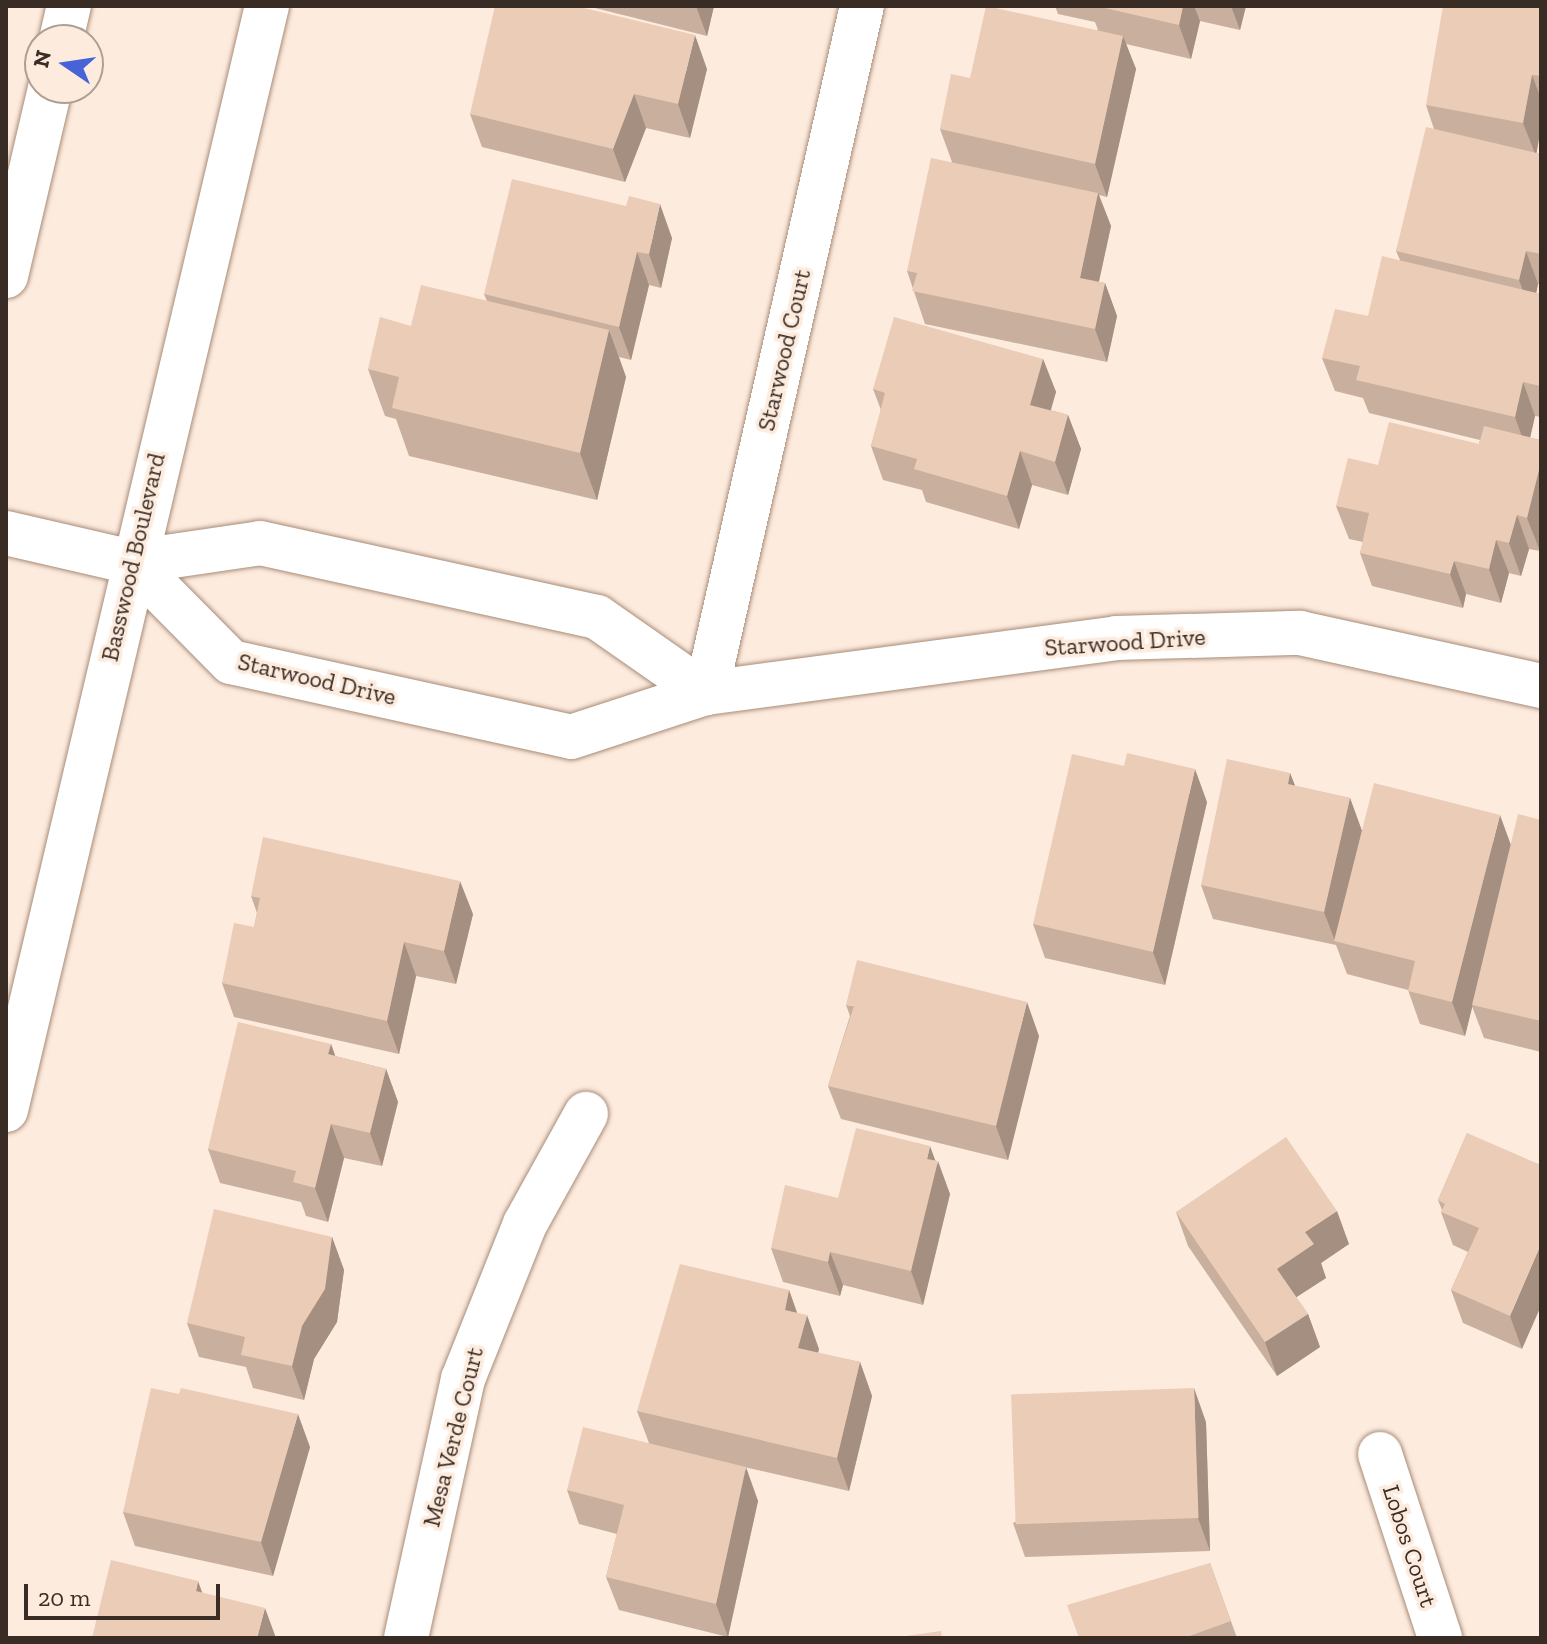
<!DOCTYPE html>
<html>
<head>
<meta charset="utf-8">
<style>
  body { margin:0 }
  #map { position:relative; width:1547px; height:1644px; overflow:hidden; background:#fdebde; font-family:"Zilla Slab",serif }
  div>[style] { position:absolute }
  .roads { filter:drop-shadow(0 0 2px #a88c78) drop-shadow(0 0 2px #a88c78) }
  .street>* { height:44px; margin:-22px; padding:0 22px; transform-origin:22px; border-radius:22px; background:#fff }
  .secondary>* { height:44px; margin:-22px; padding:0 22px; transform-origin:22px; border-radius:22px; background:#fff }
  .wall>* { inset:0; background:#c9af9d }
  .shaded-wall>* { inset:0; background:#a48f80 }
  .building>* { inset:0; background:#eaccb7; transform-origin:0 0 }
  span { translate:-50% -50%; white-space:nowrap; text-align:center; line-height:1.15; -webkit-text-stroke:7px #fdebde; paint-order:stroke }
  .street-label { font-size:24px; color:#382c24 }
  .frame { position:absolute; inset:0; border:8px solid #382c24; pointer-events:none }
  .north { position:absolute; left:24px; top:24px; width:80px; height:80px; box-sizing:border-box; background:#fdebde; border:2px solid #ae9f94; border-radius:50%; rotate:283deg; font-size:22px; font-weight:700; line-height:32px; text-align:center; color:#382c24 }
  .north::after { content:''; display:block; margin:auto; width:28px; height:36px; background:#4663d7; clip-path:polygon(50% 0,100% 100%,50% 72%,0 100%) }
  .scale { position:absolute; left:24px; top:1584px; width:196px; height:36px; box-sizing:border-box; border:4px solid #382c24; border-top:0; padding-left:10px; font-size:24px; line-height:28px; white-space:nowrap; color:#382c24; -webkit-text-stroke:6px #fdebde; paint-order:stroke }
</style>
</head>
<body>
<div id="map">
  <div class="roads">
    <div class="street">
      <div style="left:132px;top:562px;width:141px;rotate:45.3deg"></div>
      <div style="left:231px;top:662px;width:348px;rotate:12.4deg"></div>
      <div style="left:571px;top:737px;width:142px;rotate:-18.1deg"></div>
      <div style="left:706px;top:693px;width:414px;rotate:-7.6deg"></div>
      <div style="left:1116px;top:638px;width:184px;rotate:-1.6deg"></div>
      <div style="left:1300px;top:633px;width:247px;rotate:12.4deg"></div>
      <div style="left:132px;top:562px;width:129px;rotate:-8.4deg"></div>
      <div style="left:260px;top:543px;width:345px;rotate:12.4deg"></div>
      <div style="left:597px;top:617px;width:133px;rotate:34.9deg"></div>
      <div style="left:706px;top:693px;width:704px;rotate:-77.21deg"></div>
      <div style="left:1380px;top:1454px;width:194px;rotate:71.9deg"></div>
      <div style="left:406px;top:1638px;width:265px;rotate:-77.6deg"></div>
      <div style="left:463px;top:1379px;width:167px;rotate:-68.2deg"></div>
      <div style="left:525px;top:1224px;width:126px;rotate:-61deg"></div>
    </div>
    <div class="secondary">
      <div style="left:61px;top:40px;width:35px;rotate:-77deg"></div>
      <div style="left:6px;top:276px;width:193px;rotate:-76.8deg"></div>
      <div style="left:6px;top:533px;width:129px;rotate:13deg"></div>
      <div style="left:6px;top:1110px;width:1134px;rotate:-76.7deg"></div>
    </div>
  </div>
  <div class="wall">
    <div style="clip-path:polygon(587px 6px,714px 6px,707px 36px)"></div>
    <div style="clip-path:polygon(1055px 6px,1246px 6px,1240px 30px,1200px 21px,1191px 59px,1126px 44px,1136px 69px,1107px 197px,1099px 195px,1111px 226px,1099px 282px,1105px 283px,1117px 316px,1107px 362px,925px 324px,907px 271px,952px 162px,940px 129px,970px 78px,1098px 30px,1095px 22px,1058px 14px)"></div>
    <div style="clip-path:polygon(1541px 6px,1541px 127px,1536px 153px,1541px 154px,1541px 285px,1538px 284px,1536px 293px,1541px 294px,1541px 417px,1535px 416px,1530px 438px,1541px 440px,1541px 545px,1540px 551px,1529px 549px,1521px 576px,1509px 573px,1501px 603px,1466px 594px,1463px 608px,1372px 586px,1360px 553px,1363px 542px,1349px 539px,1336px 506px,1378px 465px,1479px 444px,1480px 440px,1369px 413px,1363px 398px,1335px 391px,1322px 358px,1368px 316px,1400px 260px,1396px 251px,1434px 129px,1426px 105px)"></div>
    <div style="clip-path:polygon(707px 69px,690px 138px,646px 128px,625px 182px,482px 147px,470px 114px)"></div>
    <div style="clip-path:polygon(672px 238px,661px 288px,649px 285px,631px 360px,619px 357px,626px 377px,597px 500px,409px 456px,396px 419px,385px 416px,368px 369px,411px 326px,487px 301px,484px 294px)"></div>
    <div style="clip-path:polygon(1043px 359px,1056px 392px,1050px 410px,1068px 415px,1081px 449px,1068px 495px,1032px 485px,1019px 529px,926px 502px,922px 490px,883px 480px,871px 446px,881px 410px,873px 389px)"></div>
    <div style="clip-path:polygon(1124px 766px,1207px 802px,1165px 985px,1045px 958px,1033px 924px)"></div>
    <div style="clip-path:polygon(1290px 773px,1295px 786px,1350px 798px,1362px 831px,1511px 844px,1541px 820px,1541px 1052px,1484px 1038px,1472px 1006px,1465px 1036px,1420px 1024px,1408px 990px,1347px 974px,1336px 945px,1213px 919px,1201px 885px)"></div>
    <div style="clip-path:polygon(251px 896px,473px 914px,456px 984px,416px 976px,399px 1054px,234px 1017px,222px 983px,254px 927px,257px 913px)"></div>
    <div style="clip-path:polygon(846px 1005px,1039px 1036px,1008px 1160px,841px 1119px,828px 1086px,850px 1016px)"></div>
    <div style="clip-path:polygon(331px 1044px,335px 1056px,386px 1069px,398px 1102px,382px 1166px,344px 1158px,328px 1222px,306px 1216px,301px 1202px,220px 1183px,208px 1149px)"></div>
    <div style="clip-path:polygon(1467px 1133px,1522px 1349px,1463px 1323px,1451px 1290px,1468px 1252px,1453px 1245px,1441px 1212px,1442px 1210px,1438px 1200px)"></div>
    <div style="clip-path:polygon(935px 1160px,950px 1194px,923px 1305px,843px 1285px,840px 1296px,783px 1282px,771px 1248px,838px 1198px)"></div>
    <div style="clip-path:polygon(1176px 1212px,1349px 1244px,1321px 1263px,1326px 1278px,1296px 1297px,1308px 1314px,1320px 1347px,1277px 1376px,1188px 1246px)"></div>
    <div style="clip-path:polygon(332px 1237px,344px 1270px,337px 1322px,314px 1359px,304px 1400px,253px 1388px,246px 1367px,199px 1357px,187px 1323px)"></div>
    <div style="clip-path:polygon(789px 1290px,797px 1313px,819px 1349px,818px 1353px,860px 1362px,872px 1396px,849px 1491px,744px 1467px,758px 1501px,728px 1637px,619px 1610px,606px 1577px,617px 1534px,579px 1524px,567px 1490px,649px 1443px,637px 1411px)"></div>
    <div style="clip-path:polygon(179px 1394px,310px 1447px,273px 1576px,135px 1546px,123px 1512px)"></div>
    <div style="clip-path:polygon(1206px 1422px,1210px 1551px,1025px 1557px,1013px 1523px)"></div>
    <div style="clip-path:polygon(1210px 1563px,1237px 1638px,1079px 1638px)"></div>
  </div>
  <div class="shaded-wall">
    <div style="clip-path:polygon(696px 6px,714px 6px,707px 36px)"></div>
    <div style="clip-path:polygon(1183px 6px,1194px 6px,1200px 21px,1191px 59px,1179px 25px)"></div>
    <div style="clip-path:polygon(1231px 6px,1246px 6px,1240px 30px)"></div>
    <div style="clip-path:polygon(695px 35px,707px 69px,690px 138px,678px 104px)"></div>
    <div style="clip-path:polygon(1123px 36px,1136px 69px,1107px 197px,1095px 164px)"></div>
    <div style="clip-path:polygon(1532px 75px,1541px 99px,1541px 127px,1536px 156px,1523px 123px)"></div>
    <div style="clip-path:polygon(634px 94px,646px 128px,625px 182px,613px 149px)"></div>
    <div style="clip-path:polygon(1098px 193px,1111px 226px,1092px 312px,1080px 278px)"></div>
    <div style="clip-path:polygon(660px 204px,672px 238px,661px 288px,649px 254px)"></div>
    <div style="clip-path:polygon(1526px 251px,1538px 284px,1532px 314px,1519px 280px)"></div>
    <div style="clip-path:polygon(637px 252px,649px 285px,631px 360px,619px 327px)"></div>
    <div style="clip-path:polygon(1105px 283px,1117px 316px,1107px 362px,1095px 329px)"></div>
    <div style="clip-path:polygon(609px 330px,626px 377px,597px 500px,580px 453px)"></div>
    <div style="clip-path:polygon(1043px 359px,1056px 392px,1043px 438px,1030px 405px)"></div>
    <div style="clip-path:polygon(1523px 382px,1535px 416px,1527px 451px,1515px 417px)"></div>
    <div style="clip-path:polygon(1068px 415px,1081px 449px,1068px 495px,1055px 462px)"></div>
    <div style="clip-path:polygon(1020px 451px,1032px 485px,1019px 529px,1007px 496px)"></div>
    <div style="clip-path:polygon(1541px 462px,1541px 545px,1540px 551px,1527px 518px)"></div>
    <div style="clip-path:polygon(1517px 515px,1529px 549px,1521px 576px,1509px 543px)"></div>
    <div style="clip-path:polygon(1496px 540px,1509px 573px,1501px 603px,1489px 569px)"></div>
    <div style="clip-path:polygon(1454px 561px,1466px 594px,1463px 608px,1450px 574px)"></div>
    <div style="clip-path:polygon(1195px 769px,1207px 802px,1165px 985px,1153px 952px)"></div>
    <div style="clip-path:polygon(1290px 773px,1303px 806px,1288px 784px)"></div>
    <div style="clip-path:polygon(1350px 798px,1362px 831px,1335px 941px,1324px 912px)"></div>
    <div style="clip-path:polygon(1500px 815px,1512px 848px,1465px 1036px,1452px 1002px)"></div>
    <div style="clip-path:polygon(460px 881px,473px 914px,456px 984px,444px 951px)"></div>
    <div style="clip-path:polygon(404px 942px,416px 976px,399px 1054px,387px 1021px)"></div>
    <div style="clip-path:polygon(1027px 1002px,1039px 1036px,1008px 1160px,996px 1126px)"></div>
    <div style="clip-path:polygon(331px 1044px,343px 1078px,328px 1054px)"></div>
    <div style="clip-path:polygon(386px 1069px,398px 1102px,382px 1166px,370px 1133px)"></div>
    <div style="clip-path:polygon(331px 1124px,344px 1158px,328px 1222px,315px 1188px)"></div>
    <div style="clip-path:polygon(930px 1146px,937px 1165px,938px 1161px,950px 1194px,923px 1305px,911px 1271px,927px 1159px)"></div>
    <div style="clip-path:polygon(1337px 1211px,1349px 1244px,1321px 1263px,1326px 1278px,1289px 1302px,1277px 1269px,1305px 1232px)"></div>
    <div style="clip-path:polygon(332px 1237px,344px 1270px,337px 1322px,314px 1359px,304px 1400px,292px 1366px,302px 1326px)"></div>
    <div style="clip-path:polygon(1541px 1244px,1541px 1306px,1522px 1349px,1510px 1316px)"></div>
    <div style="clip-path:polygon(830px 1252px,843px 1285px,840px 1296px,828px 1262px)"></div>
    <div style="clip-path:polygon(789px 1290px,801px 1324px,785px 1310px)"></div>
    <div style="clip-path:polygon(1308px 1314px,1320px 1347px,1277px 1376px,1265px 1342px)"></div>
    <div style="clip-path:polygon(807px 1315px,819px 1349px,810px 1382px,798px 1348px)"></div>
    <div style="clip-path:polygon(860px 1362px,872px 1396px,849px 1491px,837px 1458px)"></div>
    <div style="clip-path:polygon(1194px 1388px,1206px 1422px,1210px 1551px,1198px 1518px)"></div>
    <div style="clip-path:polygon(298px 1414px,310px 1447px,273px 1576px,261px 1542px)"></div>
    <div style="clip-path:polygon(746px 1467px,758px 1501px,728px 1637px,716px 1604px)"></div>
    <div style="clip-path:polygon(198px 1581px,210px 1614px,196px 1591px)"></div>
    <div style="clip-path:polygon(265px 1608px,276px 1638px,257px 1638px)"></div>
  </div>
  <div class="building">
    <div style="clip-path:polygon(495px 6px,576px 6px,695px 35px,678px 104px,634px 94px,613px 149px,470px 114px)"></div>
    <div style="clip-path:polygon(986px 6px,1123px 36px,1095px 164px,940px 129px,951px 74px,970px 78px)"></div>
    <div style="clip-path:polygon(1096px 6px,1183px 6px,1179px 25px)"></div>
    <div style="clip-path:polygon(1443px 6px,1541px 6px,1541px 76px,1532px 75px,1523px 123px,1426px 105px)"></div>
    <div style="clip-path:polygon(1426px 127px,1541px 154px,1541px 254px,1526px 251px,1519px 280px,1396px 251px)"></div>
    <div style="clip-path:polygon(931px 158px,1098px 193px,1080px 278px,1105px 283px,1095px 329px,912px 291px,917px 273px,907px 271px)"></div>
    <div style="clip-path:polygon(512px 179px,626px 206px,629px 196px,660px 204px,649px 254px,637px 252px,619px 327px,484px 294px)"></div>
    <div style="clip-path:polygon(1382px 256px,1541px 294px,1541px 381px,1540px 386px,1523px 382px,1515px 417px,1356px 380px,1360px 366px,1322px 358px,1335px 309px,1368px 316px)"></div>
    <div style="clip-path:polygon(421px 285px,609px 330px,580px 453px,392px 408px,399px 377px,368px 369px,380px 317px,411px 326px)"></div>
    <div style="clip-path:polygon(894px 317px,1043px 359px,1030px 405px,1068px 415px,1055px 462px,1020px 451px,1007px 496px,914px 469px,917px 459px,871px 446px,885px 393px,873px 389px)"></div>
    <div style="clip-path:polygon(1389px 422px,1479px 444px,1484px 426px,1541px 440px,1541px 462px,1527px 518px,1517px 515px,1509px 543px,1496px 540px,1489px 569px,1454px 561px,1450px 574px,1360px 553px,1369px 513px,1336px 506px,1348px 458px,1378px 465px)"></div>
    <div style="clip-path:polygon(1127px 753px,1195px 769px,1153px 952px,1033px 924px,1072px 754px,1124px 766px)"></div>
    <div style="clip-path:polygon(1227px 759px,1290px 773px,1288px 784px,1350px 798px,1324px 912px,1201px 885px)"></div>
    <div style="clip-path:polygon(1374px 783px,1500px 815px,1452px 1002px,1408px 991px,1415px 961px,1334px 941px)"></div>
    <div style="clip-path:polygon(1518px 814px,1541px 820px,1541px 1021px,1472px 1005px)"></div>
    <div style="clip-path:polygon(263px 837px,460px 881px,444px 951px,404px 942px,387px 1021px,222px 983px,234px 923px,254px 927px,260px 898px,251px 896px)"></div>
    <div style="clip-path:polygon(857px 960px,1027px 1002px,996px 1126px,828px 1086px,854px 1006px,846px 1005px)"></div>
    <div style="clip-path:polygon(238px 1022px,331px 1044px,328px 1054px,386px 1069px,370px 1133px,331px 1124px,315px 1188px,293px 1182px,296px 1171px,208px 1149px)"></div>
    <div style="clip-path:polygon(856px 1128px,930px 1146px,927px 1159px,938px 1161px,911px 1271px,830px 1252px,828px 1262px,771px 1248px,785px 1185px,838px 1198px)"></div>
    <div style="clip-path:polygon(1467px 1133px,1541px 1165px,1541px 1244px,1510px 1316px,1451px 1290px,1479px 1228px,1441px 1212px,1445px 1204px,1438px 1200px)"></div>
    <div style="clip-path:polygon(1286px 1137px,1337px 1211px,1305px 1232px,1314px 1244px,1277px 1269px,1308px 1314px,1265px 1342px,1176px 1212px)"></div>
    <div style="clip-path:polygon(214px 1209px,332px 1237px,325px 1289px,302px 1326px,292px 1366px,241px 1355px,245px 1337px,187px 1323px)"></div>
    <div style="clip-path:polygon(680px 1264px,789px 1290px,785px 1310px,807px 1315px,798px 1348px,860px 1362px,837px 1458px,637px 1411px)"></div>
    <div style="clip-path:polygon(151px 1388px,179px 1394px,181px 1388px,298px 1414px,261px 1542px,123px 1512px)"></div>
    <div style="left:1194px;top:1388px;width:130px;height:183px;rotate:88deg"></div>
    <div style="clip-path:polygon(583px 1427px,746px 1467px,716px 1604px,606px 1577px,624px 1505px,567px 1490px)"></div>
    <div style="clip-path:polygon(111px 1560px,198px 1581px,196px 1591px,265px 1608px,257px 1638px,92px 1638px)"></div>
    <div style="clip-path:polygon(1210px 1563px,1231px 1621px,1184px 1638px,1079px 1638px,1067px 1605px)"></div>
    <div style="clip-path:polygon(941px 1631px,942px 1638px,892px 1638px)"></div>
  </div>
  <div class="street-label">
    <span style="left:784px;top:350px;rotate:-77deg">Starwood Court</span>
    <span style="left:133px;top:557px;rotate:-77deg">Basswood Boulevard</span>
    <span style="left:1125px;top:642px;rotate:-4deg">Starwood Drive</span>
    <span style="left:317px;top:679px;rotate:13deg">Starwood Drive</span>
    <span style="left:453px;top:1437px;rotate:-76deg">Mesa Verde Court</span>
    <span style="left:1410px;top:1546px;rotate:72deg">Lobos Court</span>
  </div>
  <div class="frame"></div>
  <div class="north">N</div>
  <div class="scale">20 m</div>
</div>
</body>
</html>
